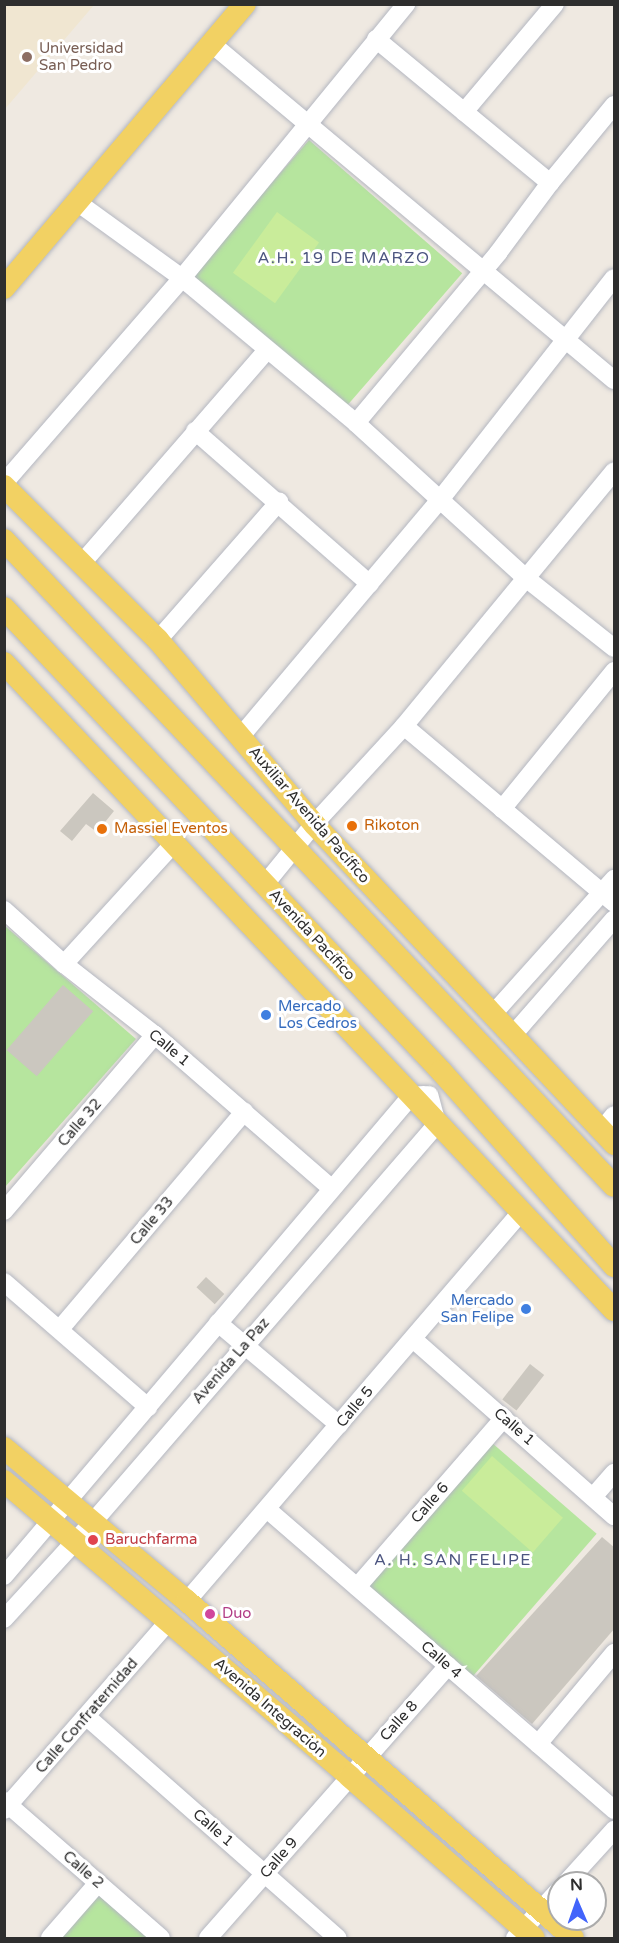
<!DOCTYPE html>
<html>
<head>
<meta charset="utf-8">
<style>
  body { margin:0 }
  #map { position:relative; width:619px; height:1943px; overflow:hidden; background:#efe9e1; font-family:"Varela Round",sans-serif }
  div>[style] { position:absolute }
  .education>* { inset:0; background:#f0e6d1 }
  .green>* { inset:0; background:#b6e59e; transform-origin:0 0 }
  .pitch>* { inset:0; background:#c9ec9a; transform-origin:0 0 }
  .building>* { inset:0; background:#cbc7bf; transform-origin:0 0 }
  .roads { filter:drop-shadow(0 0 2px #b4b7c1) drop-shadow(0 0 2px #b4b7c1) }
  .minor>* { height:18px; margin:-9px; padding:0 9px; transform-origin:9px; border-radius:9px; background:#fff }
  .major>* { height:22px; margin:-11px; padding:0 11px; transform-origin:11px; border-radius:11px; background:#f2d163 }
  .dots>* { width:16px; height:16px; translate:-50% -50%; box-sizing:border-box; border:3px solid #fff; border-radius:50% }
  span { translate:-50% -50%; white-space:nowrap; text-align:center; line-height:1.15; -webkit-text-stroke:6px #fff; paint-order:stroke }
  .education-label { font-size:15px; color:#785e54 }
  .left { translate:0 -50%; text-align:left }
  .street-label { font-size:15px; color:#2e2e2e }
  .food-label { font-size:15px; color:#c56008 }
  .shop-label { font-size:15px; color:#366cbe }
  .right { translate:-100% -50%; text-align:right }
  .health-label { font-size:15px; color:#be3a42 }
  .hotel-label { font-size:15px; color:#b23c85 }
  .neighbourhood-label { font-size:16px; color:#4d5680; letter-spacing:1.5px }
  .frame { position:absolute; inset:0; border:6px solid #2e2e2e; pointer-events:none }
  .north { position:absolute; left:547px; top:1871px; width:60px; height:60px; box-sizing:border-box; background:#fff; border:2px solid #ababab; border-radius:50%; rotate:358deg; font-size:16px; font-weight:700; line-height:24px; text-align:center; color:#2e2e2e }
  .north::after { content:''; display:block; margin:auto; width:21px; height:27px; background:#4264fb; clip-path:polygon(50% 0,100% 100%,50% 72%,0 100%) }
</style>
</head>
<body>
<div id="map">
  <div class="education">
    <div style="clip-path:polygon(5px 4px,94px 5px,5px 109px,4px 5px)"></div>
  </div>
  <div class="green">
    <div style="left:309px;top:140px;width:203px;height:179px;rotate:41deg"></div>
    <div style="clip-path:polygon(5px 926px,136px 1039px,5px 1187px)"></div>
    <div style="left:491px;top:1442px;width:140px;height:190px;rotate:41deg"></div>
    <div style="clip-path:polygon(97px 1894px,150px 1938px,58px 1938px)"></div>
  </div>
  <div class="pitch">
    <div style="left:277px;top:212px;width:52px;height:75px;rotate:36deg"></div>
    <div style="left:492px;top:1456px;width:94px;height:46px;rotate:41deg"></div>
  </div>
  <div class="building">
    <div style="clip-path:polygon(93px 793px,114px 811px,97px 832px,86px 824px,72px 841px,60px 831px)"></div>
    <div style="left:63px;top:985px;width:40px;height:86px;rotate:41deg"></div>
    <div style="left:206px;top:1277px;width:25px;height:14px;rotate:43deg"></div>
    <div style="left:530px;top:1364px;width:18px;height:45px;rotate:38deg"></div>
    <div style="clip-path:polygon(602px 1537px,615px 1548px,615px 1628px,532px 1724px,476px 1676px)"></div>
  </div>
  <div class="roads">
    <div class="minor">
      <div style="left:376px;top:39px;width:226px;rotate:39.6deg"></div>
      <div style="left:212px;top:44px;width:524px;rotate:39.89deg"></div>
      <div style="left:464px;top:112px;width:141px;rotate:-49.9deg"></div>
      <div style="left:77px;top:202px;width:130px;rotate:35.9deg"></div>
      <div style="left:182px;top:278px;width:226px;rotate:39.8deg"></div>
      <div style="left:356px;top:423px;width:231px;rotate:42.4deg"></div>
      <div style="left:527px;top:579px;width:111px;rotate:38.4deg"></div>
      <div style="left:356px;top:423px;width:222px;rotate:-50.1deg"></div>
      <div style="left:498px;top:253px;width:87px;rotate:-53.4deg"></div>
      <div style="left:550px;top:183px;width:101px;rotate:-50.6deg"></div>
      <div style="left:195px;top:431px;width:232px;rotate:41.2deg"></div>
      <div style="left:4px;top:483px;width:271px;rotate:-49deg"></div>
      <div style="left:182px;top:278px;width:354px;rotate:-50.7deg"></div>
      <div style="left:82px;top:563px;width:282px;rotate:-49deg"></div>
      <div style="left:158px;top:640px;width:184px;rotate:-48.8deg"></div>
      <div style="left:404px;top:726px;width:275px;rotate:40.1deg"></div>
      <div style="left:241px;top:736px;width:307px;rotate:-49.9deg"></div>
      <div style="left:439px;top:501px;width:283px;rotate:-51.9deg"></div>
      <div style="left:502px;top:809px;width:178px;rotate:-50.9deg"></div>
      <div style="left:265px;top:884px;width:77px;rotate:-50.8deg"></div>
      <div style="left:314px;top:824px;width:133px;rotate:-47.4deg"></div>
      <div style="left:404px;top:726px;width:330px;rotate:-50.5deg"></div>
      <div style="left:4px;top:910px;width:81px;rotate:42deg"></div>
      <div style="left:64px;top:964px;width:115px;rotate:38deg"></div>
      <div style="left:155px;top:1035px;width:233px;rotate:41deg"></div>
      <div style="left:64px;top:964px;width:164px;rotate:-47.7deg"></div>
      <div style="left:492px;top:1015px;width:183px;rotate:-48.1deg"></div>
      <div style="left:512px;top:1036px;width:155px;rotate:-48.9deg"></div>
      <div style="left:602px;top:1130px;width:19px;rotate:-51deg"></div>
      <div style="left:4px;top:1211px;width:232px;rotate:-49.4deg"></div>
      <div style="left:4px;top:1282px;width:191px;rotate:41deg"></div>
      <div style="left:218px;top:1323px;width:158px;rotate:40.1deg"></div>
      <div style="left:60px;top:1329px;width:285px;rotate:-49.7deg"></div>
      <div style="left:413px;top:1339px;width:268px;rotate:41.4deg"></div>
      <div style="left:593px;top:1497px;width:32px;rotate:-49deg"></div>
      <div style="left:268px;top:1510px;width:458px;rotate:40.9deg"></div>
      <div style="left:4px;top:1576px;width:629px;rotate:-49.7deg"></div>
      <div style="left:411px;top:1096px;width:13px;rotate:-4deg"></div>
      <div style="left:357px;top:1587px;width:224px;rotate:-49deg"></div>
      <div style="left:187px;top:1601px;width:513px;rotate:-49.35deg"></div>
      <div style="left:4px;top:1619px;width:132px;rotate:-47.5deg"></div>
      <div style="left:93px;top:1522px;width:526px;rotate:-49.16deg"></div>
      <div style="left:437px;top:1124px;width:30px;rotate:-105deg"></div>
      <div style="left:87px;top:1717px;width:334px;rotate:41.4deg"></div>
      <div style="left:538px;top:1744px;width:119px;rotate:-50.1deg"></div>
      <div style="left:4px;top:1801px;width:208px;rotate:41.1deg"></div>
      <div style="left:4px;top:1810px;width:251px;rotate:-48.9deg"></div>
      <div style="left:566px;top:1883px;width:72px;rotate:-47.8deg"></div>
      <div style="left:50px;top:1938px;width:73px;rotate:-48.9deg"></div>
      <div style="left:208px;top:1938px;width:363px;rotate:-48.6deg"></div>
      <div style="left:515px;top:1938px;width:65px;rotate:-47.5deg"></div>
    </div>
    <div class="major">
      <div style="left:4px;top:288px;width:372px;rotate:-49.7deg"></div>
      <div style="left:4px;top:486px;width:218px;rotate:45deg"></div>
      <div style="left:158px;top:640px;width:241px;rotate:49.7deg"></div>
      <div style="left:314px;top:824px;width:439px;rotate:46.8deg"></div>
      <div style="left:4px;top:540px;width:888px;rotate:46.64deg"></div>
      <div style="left:4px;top:608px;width:637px;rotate:46.65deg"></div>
      <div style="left:441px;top:1071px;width:261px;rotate:48.4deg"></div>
      <div style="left:4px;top:663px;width:889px;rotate:46.69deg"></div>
      <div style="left:4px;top:1448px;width:239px;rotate:39.9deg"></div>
      <div style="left:187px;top:1601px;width:512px;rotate:41.12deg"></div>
      <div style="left:4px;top:1481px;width:455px;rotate:40.5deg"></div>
      <div style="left:350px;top:1777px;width:244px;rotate:41.2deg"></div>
    </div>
  </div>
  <div class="dots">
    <div style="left:27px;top:57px;background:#8d6e63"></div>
    <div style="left:352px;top:826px;background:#e8710a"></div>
    <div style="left:102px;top:829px;background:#e8710a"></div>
    <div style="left:266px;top:1015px;background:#3f7fe0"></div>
    <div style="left:526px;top:1309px;background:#3f7fe0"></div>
    <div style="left:93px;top:1540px;background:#e0444e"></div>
    <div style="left:210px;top:1614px;background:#d1479c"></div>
  </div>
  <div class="education-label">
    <span class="left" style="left:39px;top:57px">Universidad<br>San Pedro</span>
  </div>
  <div class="street-label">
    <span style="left:309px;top:815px;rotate:49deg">Auxiliar Avenida Pacífico</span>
    <span style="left:312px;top:935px;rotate:47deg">Avenida Pacífico</span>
    <span style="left:169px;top:1048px;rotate:40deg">Calle 1</span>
    <span style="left:80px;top:1123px;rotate:-49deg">Calle 32</span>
    <span style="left:152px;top:1221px;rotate:-50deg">Calle 33</span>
    <span style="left:231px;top:1361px;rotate:-49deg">Avenida La Paz</span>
    <span style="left:355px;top:1407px;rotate:-50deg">Calle 5</span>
    <span style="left:514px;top:1427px;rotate:41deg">Calle 1</span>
    <span style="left:430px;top:1503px;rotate:-49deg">Calle 6</span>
    <span style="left:441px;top:1660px;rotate:41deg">Calle 4</span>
    <span style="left:270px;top:1708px;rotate:41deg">Avenida Integración</span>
    <span style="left:87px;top:1716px;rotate:-49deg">Calle Confraternidad</span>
    <span style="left:399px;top:1721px;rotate:-48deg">Calle 8</span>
    <span style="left:213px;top:1828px;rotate:41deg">Calle 1</span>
    <span style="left:279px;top:1858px;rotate:-49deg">Calle 9</span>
    <span style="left:83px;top:1870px;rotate:41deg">Calle 2</span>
  </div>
  <div class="food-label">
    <span class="left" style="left:364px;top:826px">Rikoton</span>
    <span class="left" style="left:114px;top:829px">Massiel Eventos</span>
  </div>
  <div class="shop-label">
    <span class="left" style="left:278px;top:1015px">Mercado<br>Los Cedros</span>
    <span class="right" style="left:514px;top:1309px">Mercado<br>San Felipe</span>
  </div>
  <div class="health-label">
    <span class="left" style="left:105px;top:1540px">Baruchfarma</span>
  </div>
  <div class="hotel-label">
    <span class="left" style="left:222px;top:1614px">Duo</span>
  </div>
  <div class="neighbourhood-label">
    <span style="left:344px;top:258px">A.H. 19 DE MARZO</span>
    <span style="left:453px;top:1560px">A. H. SAN FELIPE</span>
  </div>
  <div class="frame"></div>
  <div class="north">N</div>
</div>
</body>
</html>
